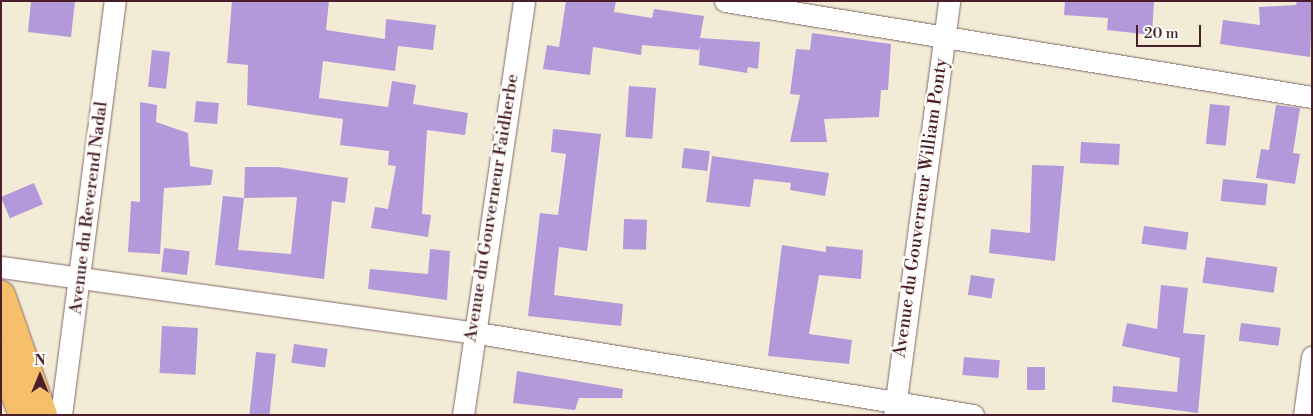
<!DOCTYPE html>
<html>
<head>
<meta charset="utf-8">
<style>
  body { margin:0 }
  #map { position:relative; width:1313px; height:416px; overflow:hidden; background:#f2ecd6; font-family:"Libre Bodoni",serif }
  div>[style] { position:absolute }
  .building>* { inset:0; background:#b398da; transform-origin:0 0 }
  .roads { filter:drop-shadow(0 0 1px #856767) drop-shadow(0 0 1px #856767) }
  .minor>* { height:21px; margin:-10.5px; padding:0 10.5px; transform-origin:10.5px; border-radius:10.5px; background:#fff }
  .primary>* { height:28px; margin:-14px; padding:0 14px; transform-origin:14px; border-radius:14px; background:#f6c06b }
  span { translate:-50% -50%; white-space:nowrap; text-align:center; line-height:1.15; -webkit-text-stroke:5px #fdfcf7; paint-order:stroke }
  .street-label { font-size:18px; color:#4a1f2b }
  .frame { position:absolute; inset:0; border:2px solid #4a1f2b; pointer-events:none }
  .north { position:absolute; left:15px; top:351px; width:50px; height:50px; -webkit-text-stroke:4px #fdfcf7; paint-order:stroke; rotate:0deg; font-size:14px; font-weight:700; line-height:20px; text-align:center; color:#4a1f2b }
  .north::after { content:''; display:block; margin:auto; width:18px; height:22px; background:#4a1f2b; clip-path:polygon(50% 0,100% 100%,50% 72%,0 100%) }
  .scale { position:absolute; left:1136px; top:25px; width:65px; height:22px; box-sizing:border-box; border:2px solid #4a1f2b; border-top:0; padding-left:6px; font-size:15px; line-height:18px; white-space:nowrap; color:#4a1f2b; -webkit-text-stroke:4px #fdfcf7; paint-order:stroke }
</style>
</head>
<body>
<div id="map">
  <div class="building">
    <div style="clip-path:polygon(31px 1px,75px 1px,71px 37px,28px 32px)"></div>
    <div style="clip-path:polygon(232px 1px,329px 1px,326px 30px,385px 39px,386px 19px,436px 25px,433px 50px,398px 46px,395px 71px,323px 61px,319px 98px,388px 107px,392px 81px,416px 85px,413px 104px,468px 113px,465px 135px,427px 130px,422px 214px,431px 215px,428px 237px,371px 228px,375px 207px,388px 209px,396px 166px,388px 165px,389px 151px,340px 145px,343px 119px,247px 105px,248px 65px,227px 63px)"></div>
    <div style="clip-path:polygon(566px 1px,616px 1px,614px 12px,652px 18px,654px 9px,704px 16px,700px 38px,760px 42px,758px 69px,748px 67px,747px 73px,699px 65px,700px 43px,699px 50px,642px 45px,641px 55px,593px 47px,590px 75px,543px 69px,547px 45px,559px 47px)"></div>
    <div style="clip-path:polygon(1065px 1px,1154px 1px,1152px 35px,1107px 30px,1108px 18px,1064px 15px)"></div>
    <div style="clip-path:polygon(1297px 1px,1312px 1px,1310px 57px,1220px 44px,1223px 20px,1260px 25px,1259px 7px,1296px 5px)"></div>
    <div style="clip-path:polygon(812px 33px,891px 44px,888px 90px,881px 90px,879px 117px,824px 119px,827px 142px,790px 142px,800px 95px,790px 94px,796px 49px,810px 50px)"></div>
    <div style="left:152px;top:50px;width:18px;height:37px;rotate:6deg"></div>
    <div style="left:629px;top:86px;width:27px;height:51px;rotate:4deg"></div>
    <div style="left:196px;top:101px;width:23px;height:21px;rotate:5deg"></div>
    <div style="clip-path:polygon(140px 102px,157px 105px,156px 122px,188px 133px,190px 166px,213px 170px,211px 185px,164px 188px,160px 254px,128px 252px,131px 201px,140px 202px)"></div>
    <div style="left:1210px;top:104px;width:20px;height:40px;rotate:6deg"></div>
    <div style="clip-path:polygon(1276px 105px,1300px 108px,1293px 153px,1300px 154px,1295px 184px,1256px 178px,1261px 149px,1269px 150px)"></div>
    <div style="clip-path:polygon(553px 129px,601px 134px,587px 251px,559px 247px,554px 295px,623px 304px,621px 326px,528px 316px,540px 213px,558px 215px,566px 154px,551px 152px)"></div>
    <div style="left:1081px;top:142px;width:39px;height:21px;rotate:3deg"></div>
    <div style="left:684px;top:148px;width:26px;height:20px;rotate:7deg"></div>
    <div style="clip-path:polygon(712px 156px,829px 173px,825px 196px,790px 190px,791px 183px,754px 179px,750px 207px,706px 202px)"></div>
    <div style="clip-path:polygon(1032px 165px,1064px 166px,1055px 261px,989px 253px,991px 229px,1030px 233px)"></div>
    <div style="clip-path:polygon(evenodd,245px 167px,278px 167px,348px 178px,345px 203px,332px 201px,324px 279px,215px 265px,223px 196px,244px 198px,245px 167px,297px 197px,291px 254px,238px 250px,244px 198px,297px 197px)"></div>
    <div style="left:1223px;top:179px;width:45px;height:22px;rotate:6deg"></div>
    <div style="left:34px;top:183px;width:23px;height:36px;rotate:67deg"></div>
    <div style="left:624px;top:219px;width:23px;height:30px;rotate:2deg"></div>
    <div style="left:1144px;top:226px;width:45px;height:18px;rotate:8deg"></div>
    <div style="clip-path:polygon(782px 245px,826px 252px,826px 246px,863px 250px,861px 279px,819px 275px,809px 334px,852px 340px,849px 364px,768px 356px)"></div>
    <div style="left:164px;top:248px;width:26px;height:24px;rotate:7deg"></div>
    <div style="clip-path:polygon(430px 249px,450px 251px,447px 300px,368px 289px,370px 269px,428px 274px)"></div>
    <div style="left:1206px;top:257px;width:72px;height:26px;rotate:8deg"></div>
    <div style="left:971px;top:275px;width:24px;height:20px;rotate:9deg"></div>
    <div style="clip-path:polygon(1161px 285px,1188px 288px,1183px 333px,1205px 335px,1198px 413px,1112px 402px,1113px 386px,1177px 392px,1180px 358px,1122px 346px,1127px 323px,1157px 329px)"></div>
    <div style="left:1241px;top:323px;width:40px;height:18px;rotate:7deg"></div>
    <div style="left:162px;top:326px;width:36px;height:47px;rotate:3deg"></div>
    <div style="left:294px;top:344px;width:34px;height:19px;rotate:8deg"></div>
    <div style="left:256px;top:352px;width:20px;height:63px;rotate:6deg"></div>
    <div style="left:964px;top:357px;width:36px;height:18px;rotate:5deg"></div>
    <div style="left:1027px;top:367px;width:18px;height:23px"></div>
    <div style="clip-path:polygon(517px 371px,623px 389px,622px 398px,579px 398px,575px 410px,513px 403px)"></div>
  </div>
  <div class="roads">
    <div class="minor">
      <div style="left:725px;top:1px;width:595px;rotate:9.29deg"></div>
      <div style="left:1px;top:267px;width:475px;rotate:7.9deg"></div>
      <div style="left:472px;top:332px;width:508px;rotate:9.41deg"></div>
      <div style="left:61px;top:415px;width:418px;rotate:-82.6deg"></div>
      <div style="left:463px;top:415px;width:418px;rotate:-81.6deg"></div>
      <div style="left:894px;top:415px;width:418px;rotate:-82.4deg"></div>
      <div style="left:1304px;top:415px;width:59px;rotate:-82.1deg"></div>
    </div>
    <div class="primary">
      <div style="left:1px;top:295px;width:127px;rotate:70.7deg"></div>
      <div style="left:1px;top:355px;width:64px;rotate:69.9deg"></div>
    </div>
  </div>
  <div class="street-label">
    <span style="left:89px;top:208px;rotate:-83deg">Avenue du Reverend Nadal</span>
    <span style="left:492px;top:208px;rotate:-81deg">Avenue du Gouverneur Faidherbe</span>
    <span style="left:921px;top:208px;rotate:-82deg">Avenue du Gouverneur William Ponty</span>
  </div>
  <div class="frame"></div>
  <div class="north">N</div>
  <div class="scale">20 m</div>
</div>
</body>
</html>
